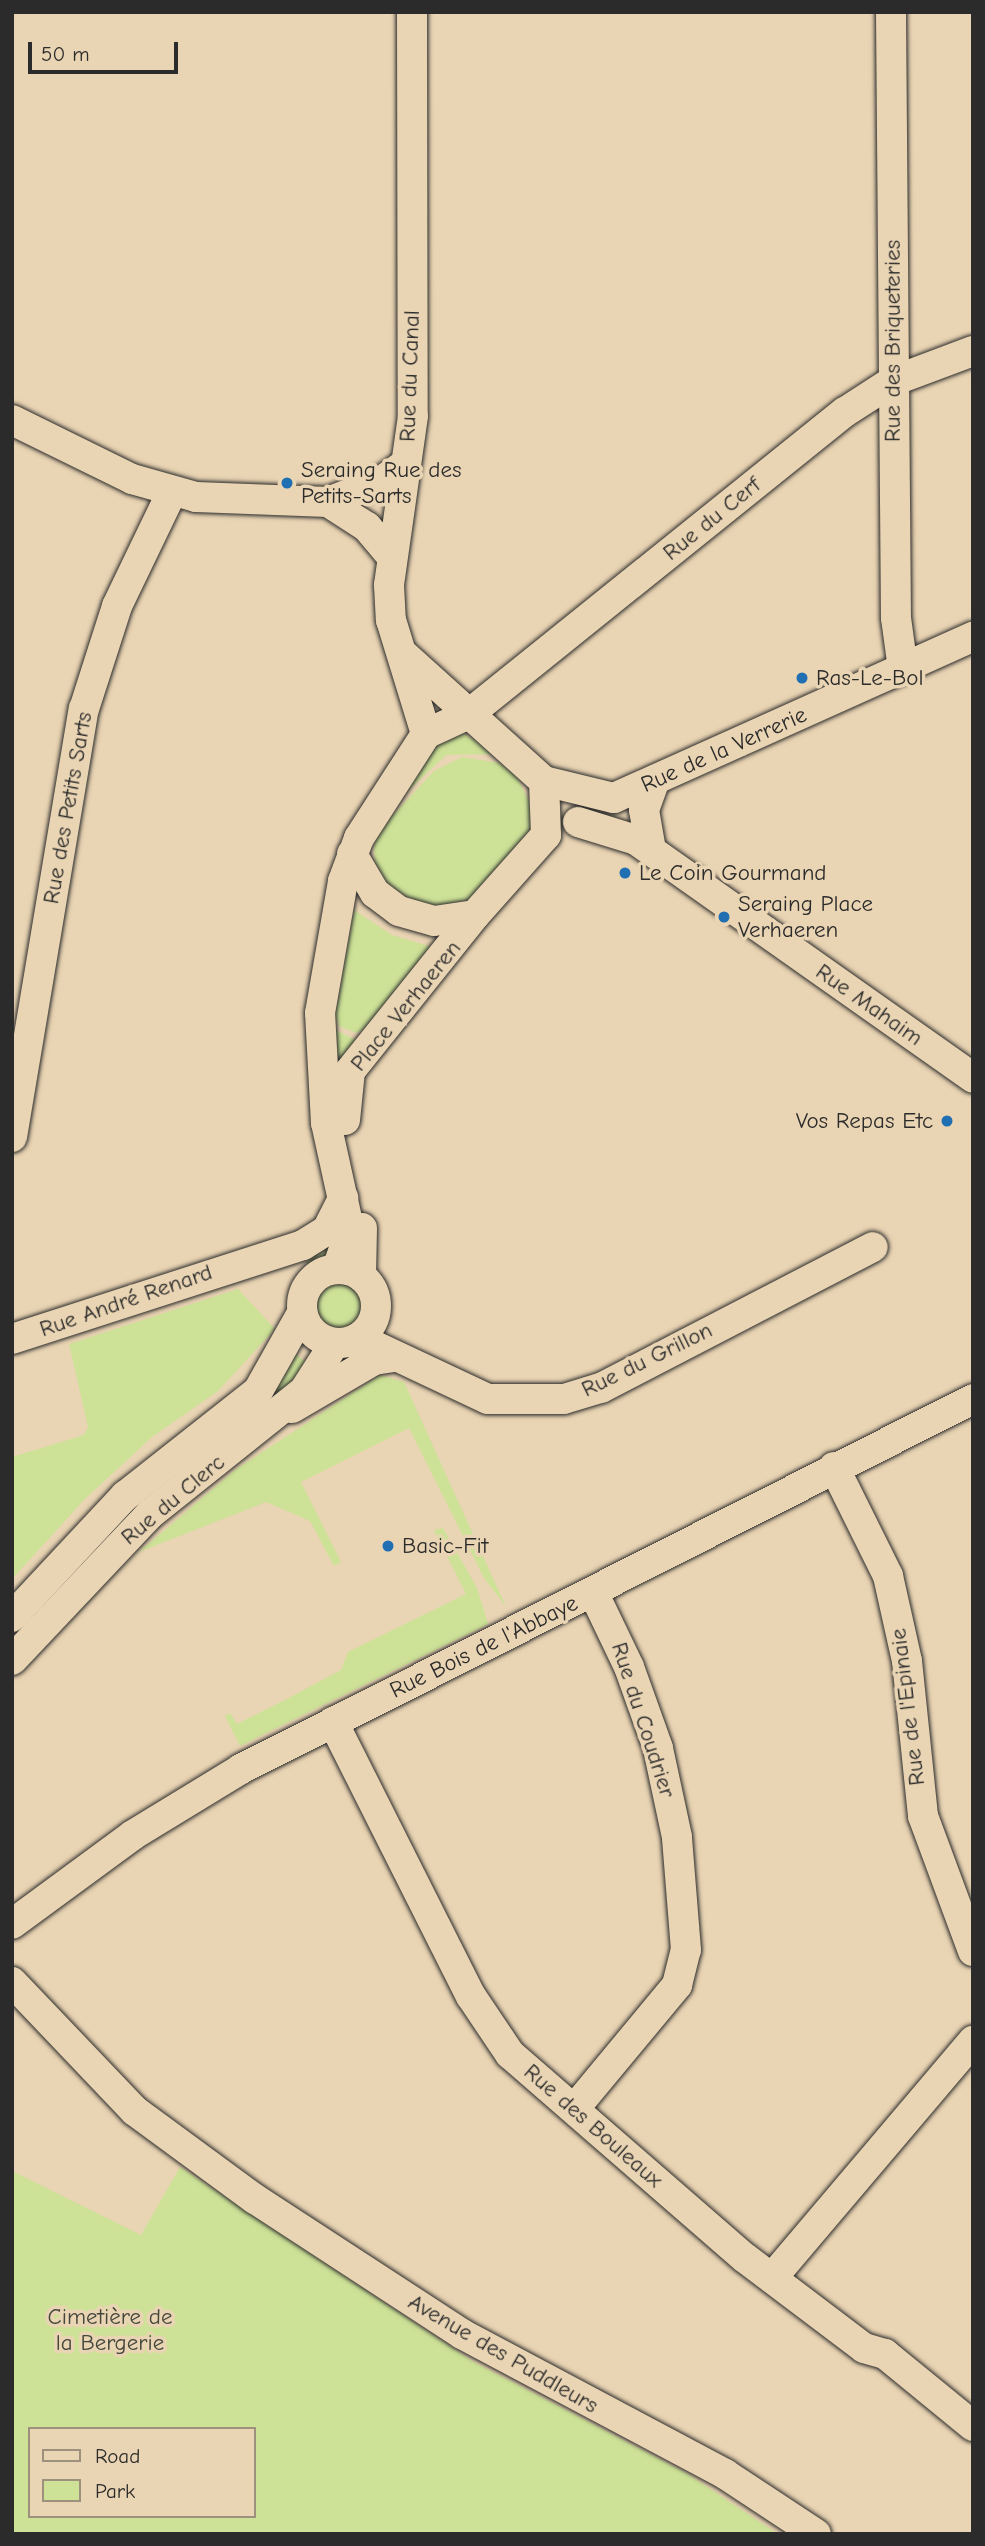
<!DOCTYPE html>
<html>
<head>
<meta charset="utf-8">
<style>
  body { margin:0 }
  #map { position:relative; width:985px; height:2546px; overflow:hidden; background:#e9d4b3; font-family:"Comic Neue",sans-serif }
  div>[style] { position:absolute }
  .green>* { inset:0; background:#cde297 }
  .round { border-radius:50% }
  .roads { filter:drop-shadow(0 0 2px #2b2b2b) drop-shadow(0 0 2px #2b2b2b) }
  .minor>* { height:30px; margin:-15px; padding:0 15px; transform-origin:15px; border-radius:15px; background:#e9d4b3 }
  .minor>.ring { margin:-15px; padding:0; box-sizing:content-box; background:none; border:30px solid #e9d4b3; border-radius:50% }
  .dots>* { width:19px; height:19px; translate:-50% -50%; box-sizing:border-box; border:4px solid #e9d4b3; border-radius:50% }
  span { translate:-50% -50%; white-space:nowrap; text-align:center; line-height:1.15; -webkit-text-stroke:7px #e9d4b3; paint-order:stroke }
  .street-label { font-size:23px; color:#2b2b2b }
  .poi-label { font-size:23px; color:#2b2b2b }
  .left { translate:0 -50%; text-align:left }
  .right { translate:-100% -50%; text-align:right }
  .park-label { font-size:23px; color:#43463b }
  .frame { position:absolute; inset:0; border:14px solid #2b2b2b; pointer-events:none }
  .legend { position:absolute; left:28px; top:2427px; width:228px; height:91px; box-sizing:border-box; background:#e9d4b3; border:2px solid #9d907d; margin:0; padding:9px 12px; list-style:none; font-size:21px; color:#2b2b2b }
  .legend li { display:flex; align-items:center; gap:14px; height:35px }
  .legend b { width:35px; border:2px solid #9d907d }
  .scale { position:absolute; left:28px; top:42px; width:150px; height:32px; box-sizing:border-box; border:4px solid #2b2b2b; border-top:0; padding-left:9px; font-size:21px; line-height:24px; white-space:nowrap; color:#2b2b2b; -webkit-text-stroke:5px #e9d4b3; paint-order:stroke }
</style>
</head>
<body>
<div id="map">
  <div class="green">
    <div style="clip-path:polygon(457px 730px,498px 754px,446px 755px,393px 805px,428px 744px)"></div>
    <div style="clip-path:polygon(462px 757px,499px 763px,516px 775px,531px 806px,530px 830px,517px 856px,466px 903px,425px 906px,388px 886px,375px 863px,374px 845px,381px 828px,434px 771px)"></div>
    <div style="clip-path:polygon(354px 910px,392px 935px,432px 947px,367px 1028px,356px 1033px,339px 1026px,335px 1015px)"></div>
    <div style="clip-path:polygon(332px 1028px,356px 1040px,339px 1086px)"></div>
    <div style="clip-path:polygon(333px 1233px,324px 1266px,306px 1265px,309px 1258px)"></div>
    <div class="round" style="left:311px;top:1279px;width:56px;height:56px"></div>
    <div style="clip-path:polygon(238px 1289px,275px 1329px,218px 1391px,152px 1437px,85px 1499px,12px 1579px,12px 1457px,84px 1435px,88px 1427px,69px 1344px)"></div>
    <div style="clip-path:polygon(291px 1351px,310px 1365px,304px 1379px,240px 1420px)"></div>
    <div style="clip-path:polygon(380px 1375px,404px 1382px,506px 1607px,484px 1578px,409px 1428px,301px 1482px,341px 1562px,334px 1566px,310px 1521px,266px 1502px,139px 1552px,235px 1470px)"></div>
    <div style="clip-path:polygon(443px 1528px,477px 1588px,488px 1624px,240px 1746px,225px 1716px,230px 1713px,237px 1724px,285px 1700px,341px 1670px,348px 1652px,466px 1594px,434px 1530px)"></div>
    <div style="clip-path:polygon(evenodd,180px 2167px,472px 2361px,686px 2473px,778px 2534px,12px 2534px,12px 2171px,141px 2235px,180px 2167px,30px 2429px,254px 2429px,254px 2516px,30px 2516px,30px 2429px)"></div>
  </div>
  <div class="roads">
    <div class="minor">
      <div style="left:412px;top:12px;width:404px;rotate:89.9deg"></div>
      <div style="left:413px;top:416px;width:171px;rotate:98.1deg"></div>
      <div style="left:389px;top:585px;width:35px;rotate:87deg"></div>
      <div style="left:391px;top:620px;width:119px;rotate:72.9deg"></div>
      <div style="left:891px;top:12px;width:606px;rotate:89.53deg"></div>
      <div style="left:896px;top:618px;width:51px;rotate:82.2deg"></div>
      <div style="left:12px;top:420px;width:134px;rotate:26.2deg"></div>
      <div style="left:132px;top:479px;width:66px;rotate:15.7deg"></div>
      <div style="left:196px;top:497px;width:132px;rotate:2.2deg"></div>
      <div style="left:328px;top:502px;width:58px;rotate:-21.3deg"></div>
      <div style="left:382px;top:481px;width:29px;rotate:-36deg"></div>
      <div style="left:328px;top:502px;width:46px;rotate:32.7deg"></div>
      <div style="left:367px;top:527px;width:38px;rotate:50deg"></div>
      <div style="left:405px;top:656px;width:187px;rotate:42deg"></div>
      <div style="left:544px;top:781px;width:72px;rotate:13.7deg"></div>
      <div style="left:614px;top:798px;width:393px;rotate:-24.2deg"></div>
      <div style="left:469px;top:714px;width:482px;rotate:-38.8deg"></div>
      <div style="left:845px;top:412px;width:57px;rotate:-32.9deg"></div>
      <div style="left:893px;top:381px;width:85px;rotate:-20.6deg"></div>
      <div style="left:578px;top:822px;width:61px;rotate:17.2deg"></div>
      <div style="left:636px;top:840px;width:413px;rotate:35.2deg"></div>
      <div style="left:651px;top:850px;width:41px;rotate:-99.9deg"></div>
      <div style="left:644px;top:810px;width:32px;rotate:-70deg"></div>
      <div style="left:352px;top:854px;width:45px;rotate:59.5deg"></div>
      <div style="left:375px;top:893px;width:30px;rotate:37deg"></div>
      <div style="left:399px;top:911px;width:36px;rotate:16deg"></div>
      <div style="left:434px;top:921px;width:41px;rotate:-8.3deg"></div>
      <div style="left:475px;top:915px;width:107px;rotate:-48.4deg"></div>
      <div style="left:546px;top:835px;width:54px;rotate:-92.1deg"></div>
      <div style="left:345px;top:1120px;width:49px;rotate:-84.2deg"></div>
      <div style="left:350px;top:1071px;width:200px;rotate:-51.3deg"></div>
      <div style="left:12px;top:1137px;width:434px;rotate:-80.5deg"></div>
      <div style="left:84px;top:709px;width:108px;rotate:-72.2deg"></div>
      <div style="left:117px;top:606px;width:124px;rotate:-64.3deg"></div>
      <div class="ring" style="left:302px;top:1269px;width:44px;height:44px"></div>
      <div style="left:337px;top:1269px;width:39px;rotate:-71deg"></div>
      <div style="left:350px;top:1232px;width:112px;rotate:-102.4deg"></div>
      <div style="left:326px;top:1123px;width:110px;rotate:-93.1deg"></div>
      <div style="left:320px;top:1013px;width:134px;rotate:-80.1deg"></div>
      <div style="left:343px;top:881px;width:46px;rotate:-69.6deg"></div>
      <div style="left:359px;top:838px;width:124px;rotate:-57.2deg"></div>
      <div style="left:426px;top:734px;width:47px;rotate:-24.9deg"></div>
      <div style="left:361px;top:1276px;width:48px;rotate:-88.8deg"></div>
      <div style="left:12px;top:1339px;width:306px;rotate:-17.9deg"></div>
      <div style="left:303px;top:1245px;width:28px;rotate:-32deg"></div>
      <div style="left:327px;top:1230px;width:36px;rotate:-63deg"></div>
      <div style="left:350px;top:1342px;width:23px;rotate:7deg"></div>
      <div style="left:373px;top:1345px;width:127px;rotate:25.2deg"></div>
      <div style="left:488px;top:1399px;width:76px"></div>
      <div style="left:564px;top:1399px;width:39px;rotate:-17deg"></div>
      <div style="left:601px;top:1388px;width:306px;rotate:-27.4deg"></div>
      <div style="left:292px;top:1408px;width:95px;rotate:-30.3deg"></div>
      <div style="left:374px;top:1360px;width:20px;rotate:-9deg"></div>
      <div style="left:834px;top:1467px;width:122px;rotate:63.6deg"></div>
      <div style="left:888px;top:1576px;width:87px;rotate:77.4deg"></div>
      <div style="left:907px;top:1661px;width:156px;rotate:84.1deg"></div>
      <div style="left:923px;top:1816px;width:144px;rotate:69.7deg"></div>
      <div style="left:12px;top:1617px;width:166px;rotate:-47deg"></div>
      <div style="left:125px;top:1496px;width:169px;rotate:-38.3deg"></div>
      <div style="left:258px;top:1391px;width:90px;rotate:-60.6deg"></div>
      <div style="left:12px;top:1660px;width:201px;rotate:-46.6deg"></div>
      <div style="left:150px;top:1514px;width:197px;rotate:-38.6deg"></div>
      <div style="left:304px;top:1391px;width:56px;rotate:-57.4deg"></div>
      <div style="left:333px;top:1722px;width:307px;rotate:63.3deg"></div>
      <div style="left:471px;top:1996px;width:70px;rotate:56.1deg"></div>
      <div style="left:510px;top:2054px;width:311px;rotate:41deg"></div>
      <div style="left:745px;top:2258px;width:149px;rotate:37.1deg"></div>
      <div style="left:864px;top:2348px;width:22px;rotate:16deg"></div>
      <div style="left:885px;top:2354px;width:114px;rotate:39.3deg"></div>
      <div style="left:12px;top:1924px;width:150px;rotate:-36.3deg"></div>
      <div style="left:133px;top:1835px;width:127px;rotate:-31.4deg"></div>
      <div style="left:241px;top:1769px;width:820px;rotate:-26.81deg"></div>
      <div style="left:12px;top:1982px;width:178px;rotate:46.4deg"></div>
      <div style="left:135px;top:2111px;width:149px;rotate:36.3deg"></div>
      <div style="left:255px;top:2199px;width:247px;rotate:33.1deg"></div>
      <div style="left:462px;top:2334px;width:298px;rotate:28deg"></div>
      <div style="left:725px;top:2474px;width:109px;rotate:33.4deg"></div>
      <div style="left:575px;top:2108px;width:160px;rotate:-50.3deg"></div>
      <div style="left:677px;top:1985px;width:36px;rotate:-76deg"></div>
      <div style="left:686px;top:1950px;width:113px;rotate:-94.6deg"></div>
      <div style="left:677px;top:1837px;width:91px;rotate:-102.1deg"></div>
      <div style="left:658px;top:1748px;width:86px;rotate:-109.7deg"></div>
      <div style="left:629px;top:1667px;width:83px;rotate:-115.6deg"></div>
      <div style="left:772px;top:2278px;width:311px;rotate:-49.7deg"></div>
    </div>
  </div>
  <div class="dots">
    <div style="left:287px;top:483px;background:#1f6fb2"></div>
    <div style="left:802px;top:678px;background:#1f6fb2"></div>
    <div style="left:625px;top:873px;background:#1f6fb2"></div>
    <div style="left:724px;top:917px;background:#1f6fb2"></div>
    <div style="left:947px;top:1121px;background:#1f6fb2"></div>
    <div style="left:388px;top:1546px;background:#1f6fb2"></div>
  </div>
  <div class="street-label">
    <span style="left:893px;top:341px;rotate:-90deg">Rue des Briqueteries</span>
    <span style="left:410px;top:376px;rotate:-88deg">Rue du Canal</span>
    <span style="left:712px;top:519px;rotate:-39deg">Rue du Cerf</span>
    <span style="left:724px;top:750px;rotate:-24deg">Rue de la Verrerie</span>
    <span style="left:68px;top:808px;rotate:-80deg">Rue des Petits Sarts</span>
    <span style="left:869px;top:1005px;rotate:35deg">Rue Mahaim</span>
    <span style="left:406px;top:1006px;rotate:-51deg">Place Verhaeren</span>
    <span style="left:126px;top:1301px;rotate:-19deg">Rue André Renard</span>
    <span style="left:647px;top:1360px;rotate:-26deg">Rue du Grillon</span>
    <span style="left:173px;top:1500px;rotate:-40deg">Rue du Clerc</span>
    <span style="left:484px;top:1647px;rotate:-26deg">Rue Bois de l'Abbaye</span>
    <span style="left:908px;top:1707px;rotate:-97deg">Rue de l'Epinaie</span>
    <span style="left:643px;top:1720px;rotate:72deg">Rue du Coudrier</span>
    <span style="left:593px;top:2126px;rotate:41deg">Rue des Bouleaux</span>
    <span style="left:503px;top:2354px;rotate:30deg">Avenue des Puddleurs</span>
  </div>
  <div class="poi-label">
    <span class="left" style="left:301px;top:483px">Seraing Rue des<br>Petits-Sarts</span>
    <span class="left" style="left:816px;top:678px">Ras-Le-Bol</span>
    <span class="left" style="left:639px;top:873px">Le Coin Gourmand</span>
    <span class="left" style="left:738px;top:917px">Seraing Place<br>Verhaeren</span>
    <span class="right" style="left:933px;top:1121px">Vos Repas Etc</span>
    <span class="left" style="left:402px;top:1546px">Basic-Fit</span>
  </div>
  <div class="park-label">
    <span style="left:110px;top:2330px">Cimetière de<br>la Bergerie</span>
  </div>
  <div class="frame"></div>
  <ul class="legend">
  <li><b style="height:9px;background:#e9d4b3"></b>Road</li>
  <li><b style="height:19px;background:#cde297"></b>Park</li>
  </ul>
  <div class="scale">50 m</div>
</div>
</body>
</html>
